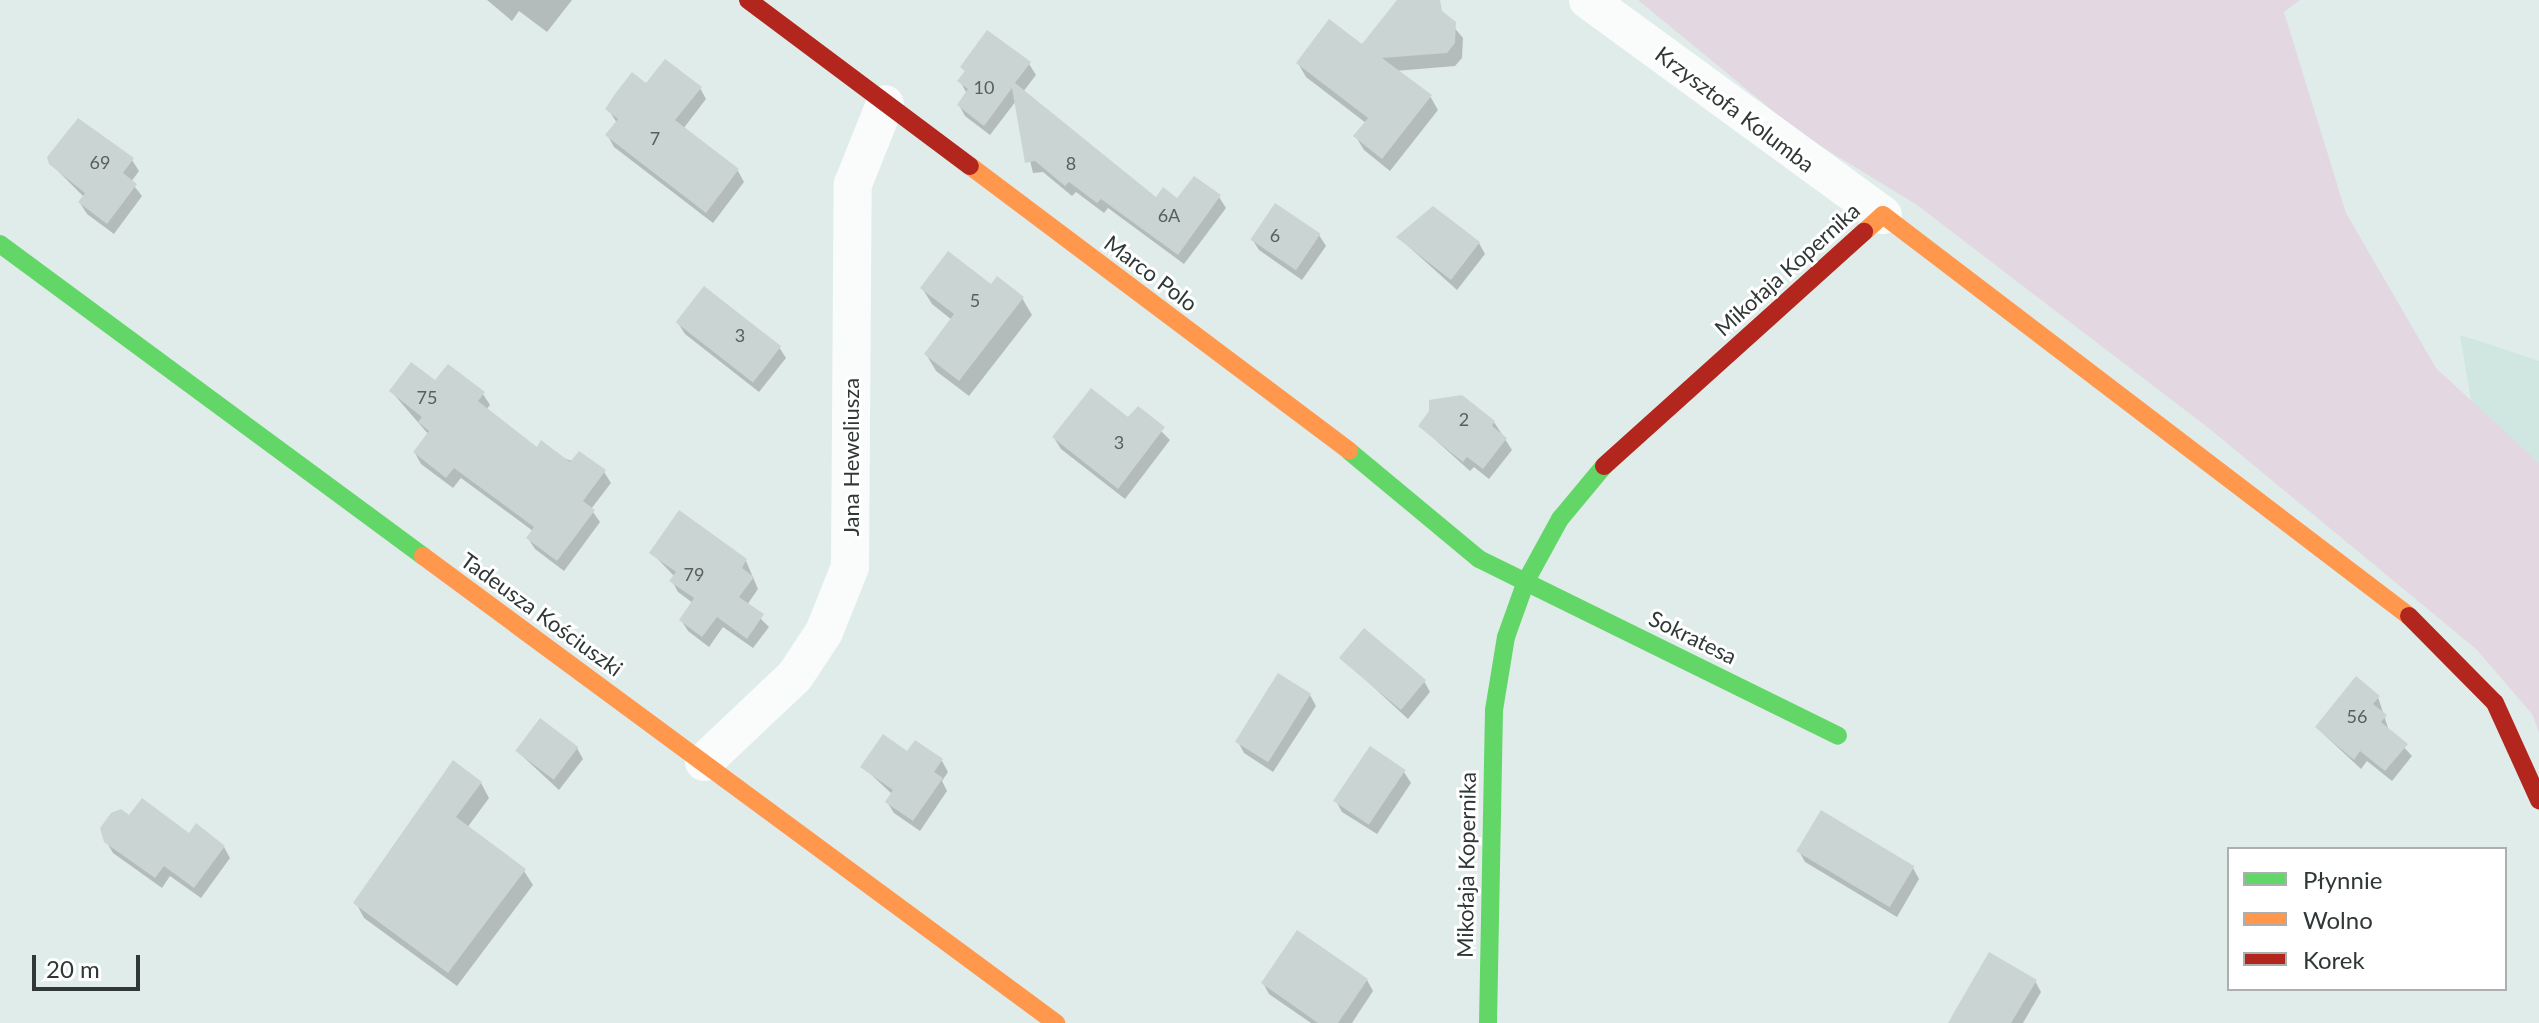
<!DOCTYPE html>
<html>
<head>
<meta charset="utf-8">
<style>
  body { margin:0 }
  #map { position:relative; width:2539px; height:1023px; overflow:hidden; background:#e0ecea; font-family:Lato,sans-serif }
  div>[style] { position:absolute }
  .built>* { inset:0; background:#cfe6e1 }
  .green>* { inset:0; background:#e3d8e1 }
  .shadow>* { inset:0; background:#0003 }
  .building>* { inset:0; background:#cad4d2; transform-origin:0 0 }
  .street>* { height:38px; margin:-19px; padding:0 19px; transform-origin:19px; border-radius:19px; background:#fafcfc }
  .fast>* { height:18px; margin:-9px; padding:0 9px; transform-origin:9px; border-radius:9px; background:#63d668 }
  .slow>* { height:18px; margin:-9px; padding:0 9px; transform-origin:9px; border-radius:9px; background:#ff974d }
  .jam>* { height:18px; margin:-9px; padding:0 9px; transform-origin:9px; border-radius:9px; background:#b3261e }
  span { translate:-50% -50%; white-space:nowrap; text-align:center; line-height:1.15; -webkit-text-stroke:6px #fff; paint-order:stroke }
  .number-label { font-size:18px; color:#57605e }
  .number-label span { -webkit-text-stroke-width:0 }
  .street-label { font-size:22px; color:#303837 }
  .legend { position:absolute; left:2227px; top:847px; width:280px; height:144px; box-sizing:border-box; background:#fff; border:2px solid #acafaf; margin:0; padding:10px 14px; list-style:none; font-size:24px; color:#303837 }
  .legend li { display:flex; align-items:center; gap:16px; height:40px }
  .legend b { width:40px; border:2px solid #acafaf }
  .scale { position:absolute; left:32px; top:955px; width:108px; height:36px; box-sizing:border-box; border:4px solid #303837; border-top:0; padding-left:10px; font-size:24px; line-height:28px; white-space:nowrap; color:#303837; -webkit-text-stroke:6px #fff; paint-order:stroke }
</style>
</head>
<body>
<div id="map">
  <div class="built">
    <div style="clip-path:polygon(2460px 335px,2539px 361px,2539px 670px,2502px 583px)"></div>
  </div>
  <div class="green">
    <div style="clip-path:polygon(1638px 0,2300px 0,2284px 12px,2346px 213px,2436px 368px,2539px 463px,2539px 732px,2532px 714px,2476px 649px,2211px 430px,1917px 205px,1801px 134px)"></div>
  </div>
  <div class="shadow">
    <div style="clip-path:polygon(487px 0,572px 0,547px 32px,519px 11px,512px 21px)"></div>
    <div style="clip-path:polygon(1400px 0,1431px 0,1463px 38px,1462px 58px,1455px 66px,1395px 71px,1430px 96px,1438px 110px,1390px 171px,1364px 150px,1356px 137px,1366px 123px,1306px 77px,1298px 63px,1363px 47px)"></div>
    <div style="clip-path:polygon(1029px 64px,1036px 75px,1023px 92px,1156px 200px,1219px 197px,1226px 208px,1184px 264px,1108px 208px,1104px 213px,1076px 192px,1072px 196px,1043px 172px,1033px 173px,1016px 101px,990px 135px,965px 116px,959px 105px,966px 92px,960px 81px,966px 73px,962px 67px)"></div>
    <div style="clip-path:polygon(700px 88px,706px 99px,683px 129px,738px 171px,744px 182px,713px 223px,614px 147px,608px 136px,617px 123px,608px 109px)"></div>
    <div style="clip-path:polygon(132px 160px,139px 171px,131px 182px,142px 196px,114px 234px,87px 214px,80px 203px,84px 197px,51px 164px)"></div>
    <div style="clip-path:polygon(1319px 235px,1326px 246px,1302px 280px,1259px 250px,1252px 239px)"></div>
    <div style="clip-path:polygon(1398px 237px,1479px 243px,1485px 254px,1457px 290px)"></div>
    <div style="clip-path:polygon(991px 287px,1022px 298px,1032px 315px,969px 396px,936px 371px,926px 354px,952px 320px,932px 304px,922px 288px)"></div>
    <div style="clip-path:polygon(678px 323px,779px 347px,786px 358px,759px 392px,685px 334px)"></div>
    <div style="clip-path:polygon(435px 383px,483px 394px,490px 405px,486px 410px,537px 449px,604px 472px,611px 483px,591px 509px,600px 522px,564px 571px,535px 549px,528px 538px,533px 531px,461px 478px,453px 488px,421px 464px,415px 453px,429px 435px,391px 391px)"></div>
    <div style="clip-path:polygon(1138px 408px,1170px 440px,1125px 499px,1061px 449px,1054px 438px,1128px 420px)"></div>
    <div style="clip-path:polygon(1494px 422px,1512px 450px,1489px 479px,1474px 467px,1470px 471px,1420px 426px)"></div>
    <div style="clip-path:polygon(652px 553px,746px 561px,758px 589px,747px 605px,769px 627px,753px 648px,723px 627px,709px 647px,688px 631px,681px 620px,693px 603px,678px 592px,672px 581px,675px 577px)"></div>
    <div style="clip-path:polygon(1342px 658px,1424px 681px,1430px 692px,1408px 719px)"></div>
    <div style="clip-path:polygon(1310px 695px,1316px 706px,1273px 772px,1244px 753px,1238px 742px)"></div>
    <div style="clip-path:polygon(2378px 697px,2389px 731px,2412px 756px,2392px 781px,2367px 761px,2361px 769px,2317px 728px)"></div>
    <div style="clip-path:polygon(577px 748px,583px 759px,559px 790px,517px 751px)"></div>
    <div style="clip-path:polygon(907px 754px,942px 761px,948px 772px,942px 781px,947px 791px,920px 831px,894px 813px,887px 802px,893px 795px,863px 767px)"></div>
    <div style="clip-path:polygon(1404px 772px,1411px 783px,1377px 834px,1342px 812px,1336px 801px)"></div>
    <div style="clip-path:polygon(481px 783px,489px 798px,467px 828px,524px 871px,533px 885px,457px 986px,364px 918px,356px 903px)"></div>
    <div style="clip-path:polygon(129px 818px,224px 847px,230px 858px,201px 898px,170px 876px,162px 888px,113px 853px,106px 841px)"></div>
    <div style="clip-path:polygon(1799px 851px,1913px 868px,1919px 879px,1897px 917px,1805px 862px)"></div>
    <div style="clip-path:polygon(1367px 980px,1373px 991px,1352px 1023px,1311px 1023px,1269px 994px,1263px 983px)"></div>
    <div style="clip-path:polygon(2035px 981px,2041px 992px,2023px 1023px,1950px 1023px)"></div>
  </div>
  <div class="building">
    <div style="clip-path:polygon(1397px 0,1440px 0,1442px 11px,1456px 22px,1455px 43px,1447px 53px,1382px 58px,1432px 95px,1382px 159px,1353px 136px,1368px 118px,1296px 63px,1329px 19px,1362px 44px)"></div>
    <div style="clip-path:polygon(987px 30px,1031px 62px,1015px 83px,1156px 197px,1163px 187px,1177px 198px,1194px 176px,1221px 195px,1178px 255px,1101px 199px,1097px 203px,1069px 182px,1065px 186px,1035px 161px,1025px 163px,1012px 88px,984px 126px,957px 105px,968px 89px,957px 81px,965px 71px,960px 67px)"></div>
    <div style="clip-path:polygon(665px 59px,702px 87px,675px 120px,739px 169px,706px 213px,605px 135px,618px 119px,605px 109px,615px 94px,632px 72px,646px 83px)"></div>
    <div style="clip-path:polygon(78px 118px,134px 158px,123px 173px,137px 184px,107px 224px,78px 202px,85px 193px,49px 164px,47px 157px)"></div>
    <div style="left:1275px;top:203px;width:55px;height:44px;rotate:34deg"></div>
    <div style="clip-path:polygon(1433px 206px,1480px 242px,1451px 280px,1396px 237px)"></div>
    <div style="clip-path:polygon(948px 251px,991px 284px,997px 276px,1024px 297px,959px 381px,924px 354px,954px 314px,920px 288px)"></div>
    <div style="left:704px;top:286px;width:98px;height:46px;rotate:38deg"></div>
    <div style="clip-path:polygon(411px 362px,435px 380px,448px 364px,485px 392px,478px 401px,537px 447px,541px 440px,570px 462px,579px 451px,606px 470px,583px 501px,595px 510px,557px 561px,526px 538px,534px 527px,454px 468px,446px 478px,413px 452px,429px 431px,418px 422px,422px 417px,389px 391px)"></div>
    <div style="clip-path:polygon(1091px 388px,1128px 417px,1138px 406px,1165px 427px,1118px 489px,1052px 437px)"></div>
    <div style="clip-path:polygon(1462px 395px,1495px 421px,1492px 426px,1507px 438px,1483px 469px,1467px 457px,1463px 462px,1418px 426px,1429px 411px,1429px 400px)"></div>
    <div style="clip-path:polygon(679px 510px,747px 559px,742px 568px,754px 577px,739px 597px,764px 614px,747px 639px,717px 617px,702px 637px,679px 620px,694px 598px,669px 581px,676px 572px,649px 553px)"></div>
    <div style="left:1364px;top:628px;width:81px;height:39px;rotate:40deg"></div>
    <div style="left:1278px;top:673px;width:39px;height:81px;rotate:32deg"></div>
    <div style="clip-path:polygon(2356px 676px,2380px 696px,2373px 704px,2387px 715px,2381px 722px,2408px 744px,2385px 771px,2360px 751px,2354px 760px,2315px 727px)"></div>
    <div style="left:540px;top:718px;width:48px;height:41px;rotate:37deg"></div>
    <div style="clip-path:polygon(883px 734px,907px 751px,915px 740px,943px 759px,934px 772px,943px 778px,913px 821px,885px 802px,893px 790px,860px 767px)"></div>
    <div style="left:1370px;top:746px;width:43px;height:66px;rotate:34deg"></div>
    <div style="clip-path:polygon(453px 760px,482px 782px,456px 817px,526px 869px,448px 973px,353px 903px)"></div>
    <div style="clip-path:polygon(142px 798px,189px 833px,196px 823px,225px 846px,194px 888px,164px 866px,155px 878px,104px 842px,100px 828px,111px 813px,121px 809px,129px 815px)"></div>
    <div style="left:1821px;top:810px;width:109px;height:48px;rotate:31deg"></div>
    <div style="clip-path:polygon(1297px 930px,1368px 979px,1338px 1023px,1318px 1023px,1261px 983px)"></div>
    <div style="clip-path:polygon(1989px 952px,2037px 980px,2011px 1023px,1948px 1023px)"></div>
  </div>
  <div class="street">
    <div style="left:1588px;top:0;width:365px;rotate:36.1deg"></div>
    <div style="left:704px;top:762px;width:125px;rotate:-43.4deg"></div>
    <div style="left:795px;top:676px;width:53px;rotate:-56.6deg"></div>
    <div style="left:824px;top:632px;width:70px;rotate:-68.2deg"></div>
    <div style="left:850px;top:567px;width:383px;rotate:-89.6deg"></div>
    <div style="left:853px;top:184px;width:86px;rotate:-68.2deg"></div>
  </div>
  <div class="fast">
    <div style="left:0;top:244px;width:526px;rotate:36.41deg"></div>
    <div style="left:1349px;top:451px;width:169px;rotate:39.7deg"></div>
    <div style="left:1479px;top:559px;width:400px;rotate:26.2deg"></div>
    <div style="left:1488px;top:1023px;width:313px;rotate:-88.9deg"></div>
    <div style="left:1494px;top:710px;width:74px;rotate:-80.7deg"></div>
    <div style="left:1506px;top:637px;width:59px;rotate:-70.3deg"></div>
    <div style="left:1526px;top:581px;width:71px;rotate:-61.3deg"></div>
    <div style="left:1560px;top:519px;width:69px;rotate:-50.3deg"></div>
  </div>
  <div class="slow">
    <div style="left:970px;top:166px;width:474px;rotate:36.9deg"></div>
    <div style="left:1864px;top:232px;width:25px;rotate:-42deg"></div>
    <div style="left:1883px;top:215px;width:661px;rotate:37.32deg"></div>
    <div style="left:423px;top:556px;width:787px;rotate:36.42deg"></div>
  </div>
  <div class="jam">
    <div style="left:748px;top:0;width:277px;rotate:36.8deg"></div>
    <div style="left:1604px;top:466px;width:350px;rotate:-42deg"></div>
    <div style="left:2409px;top:616px;width:122px;rotate:45.3deg"></div>
    <div style="left:2495px;top:703px;width:107px;rotate:65.6deg"></div>
  </div>
  <div class="number-label">
    <span style="left:984px;top:87px">10</span>
    <span style="left:655px;top:138px">7</span>
    <span style="left:100px;top:162px">69</span>
    <span style="left:1071px;top:163px">8</span>
    <span style="left:1169px;top:215px">6A</span>
    <span style="left:1275px;top:235px">6</span>
    <span style="left:975px;top:300px">5</span>
    <span style="left:740px;top:335px">3</span>
    <span style="left:427px;top:397px">75</span>
    <span style="left:1464px;top:419px">2</span>
    <span style="left:1119px;top:442px">3</span>
    <span style="left:694px;top:574px">79</span>
    <span style="left:2357px;top:716px">56</span>
  </div>
  <div class="street-label">
    <span style="left:1735px;top:109px;rotate:37deg">Krzysztofa Kolumba</span>
    <span style="left:1787px;top:269px;rotate:-42deg">Mikołaja Kopernika</span>
    <span style="left:1151px;top:273px;rotate:37deg">Marco Polo</span>
    <span style="left:851px;top:457px;rotate:-90deg">Jana Heweliusza</span>
    <span style="left:542px;top:614px;rotate:36deg">Tadeusza Kościuszki</span>
    <span style="left:1693px;top:637px;rotate:26deg">Sokratesa</span>
    <span style="left:1466px;top:865px;rotate:-89deg">Mikołaja Kopernika</span>
  </div>
  <ul class="legend">
  <li><b style="height:10px;background:#63d668"></b>Płynnie</li>
  <li><b style="height:10px;background:#ff974d"></b>Wolno</li>
  <li><b style="height:10px;background:#b3261e"></b>Korek</li>
  </ul>
  <div class="scale">20 m</div>
</div>
</body>
</html>
